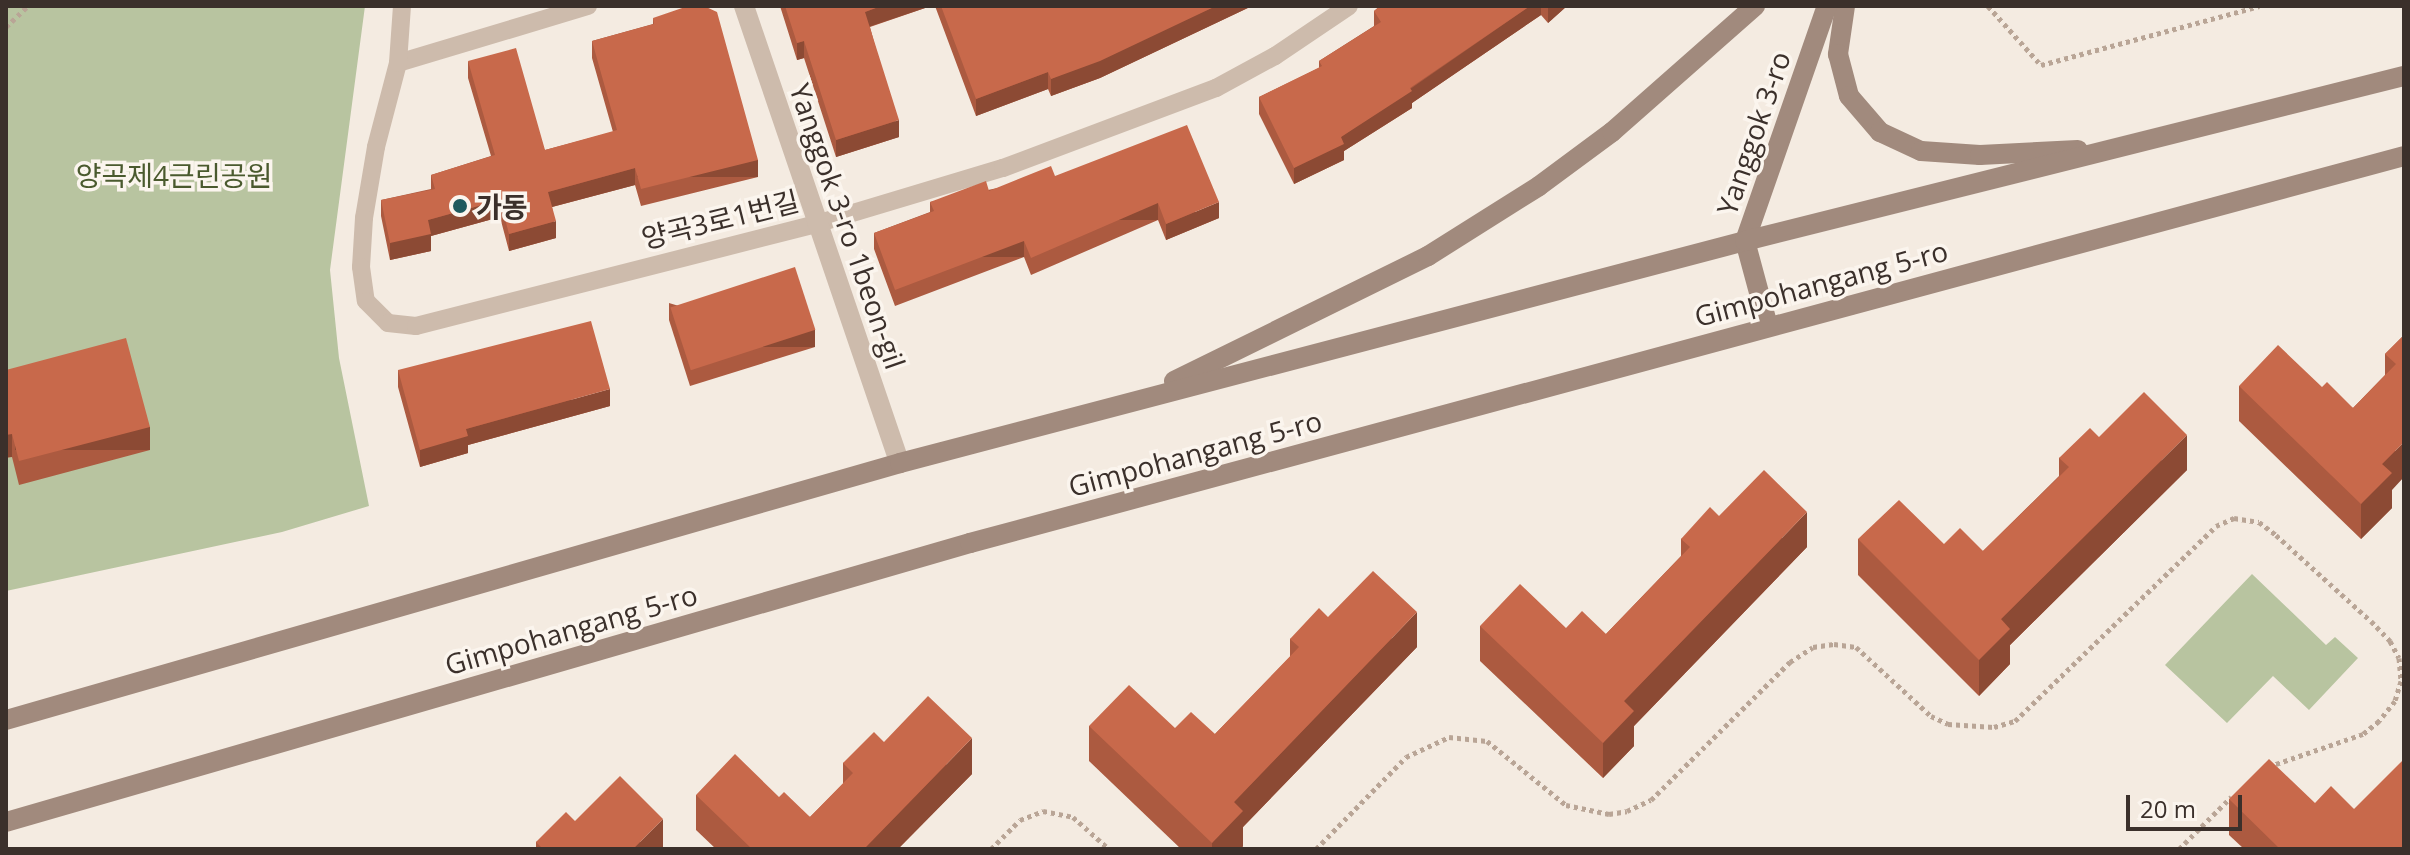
<!DOCTYPE html>
<html>
<head>
<meta charset="utf-8">
<style>
  body { margin:0 }
  #map { position:relative; width:2410px; height:855px; overflow:hidden; background:#f4ebe1; font-family:"Open Sans","Noto Sans KR",sans-serif }
  div>[style] { position:absolute }
  .green>* { inset:0; background:#b8c4a0 }
  .path>* { height:5px; margin-top:-2.5px; transform-origin:0; background:repeating-linear-gradient(90deg,#b9a596 0 4px,transparent 0 8px) }
  .lane>* { height:18px; margin:-9px; padding:0 9px; transform-origin:9px; border-radius:9px; background:#cdbbac }
  .street>* { height:20px; margin:-10px; padding:0 10px; transform-origin:10px; border-radius:10px; background:#cdbbac }
  .secondary>* { height:20px; margin:-10px; padding:0 10px; transform-origin:10px; border-radius:10px; background:#a18a7d }
  .wall>* { inset:0; background:#ac5a40 }
  .shaded-wall>* { inset:0; background:#8c4a34; transform-origin:0 0 }
  .building>* { inset:0; background:#c8694b; transform-origin:0 0 }
  .dots>* { width:22px; height:22px; translate:-50% -50%; box-sizing:border-box; border:4px solid #fbf5ee; border-radius:50% }
  span { translate:-50% -50%; white-space:nowrap; text-align:center; line-height:1.15; -webkit-text-stroke:7px #fbf5ee; paint-order:stroke }
  .street-label { font-size:28px; color:#3b302b }
  .park-label { font-size:28px; color:#4a5a2e }
  .poi-label { font-size:28px; color:#3b302b; font-weight:700 }
  .left { translate:0 -50%; text-align:left }
  .frame { position:absolute; inset:0; border:8px solid #3b302b; pointer-events:none }
  .scale { position:absolute; left:2126px; top:795px; width:116px; height:36px; box-sizing:border-box; border:4px solid #3b302b; border-top:0; padding-left:10px; font-size:24px; line-height:28px; white-space:nowrap; color:#3b302b; -webkit-text-stroke:6px #fbf5ee; paint-order:stroke }
</style>
</head>
<body>
<div id="map">
  <div class="green">
    <div style="clip-path:polygon(6px 6px,365px 6px,330px 270px,339px 358px,369px 506px,282px 532px,6px 591px)"></div>
    <div style="clip-path:polygon(2252px 574px,2326px 645px,2335px 637px,2358px 658px,2309px 710px,2273px 676px,2227px 723px,2165px 665px)"></div>
  </div>
  <div class="path">
    <div style="left:1988px;top:6px;width:79px;rotate:48.1deg"></div>
    <div style="left:2041px;top:65px;width:226px;rotate:-15.1deg"></div>
    <div style="left:6px;top:27px;width:30px;rotate:-44deg"></div>
    <div style="left:991px;top:849px;width:41px;rotate:-45deg"></div>
    <div style="left:1020px;top:820px;width:25px;rotate:-21deg"></div>
    <div style="left:1043px;top:811px;width:31px;rotate:11deg"></div>
    <div style="left:1073px;top:817px;width:48px;rotate:41.6deg"></div>
    <div style="left:1316px;top:849px;width:129px;rotate:-45.6deg"></div>
    <div style="left:1406px;top:757px;width:47px;rotate:-24.9deg"></div>
    <div style="left:1449px;top:737px;width:38px;rotate:6deg"></div>
    <div style="left:1487px;top:741px;width:102px;rotate:39deg"></div>
    <div style="left:1566px;top:805px;width:44px;rotate:11.8deg"></div>
    <div style="left:1609px;top:814px;width:18px;rotate:-9deg"></div>
    <div style="left:1627px;top:811px;width:26px;rotate:-25deg"></div>
    <div style="left:1651px;top:800px;width:196px;rotate:-44.8deg"></div>
    <div style="left:1790px;top:662px;width:27px;rotate:-33deg"></div>
    <div style="left:1813px;top:647px;width:21px;rotate:-8deg"></div>
    <div style="left:1834px;top:644px;width:22px;rotate:8deg"></div>
    <div style="left:1856px;top:647px;width:102px;rotate:42.6deg"></div>
    <div style="left:1931px;top:716px;width:19px;rotate:25deg"></div>
    <div style="left:1948px;top:724px;width:46px;rotate:3.7deg"></div>
    <div style="left:1994px;top:727px;width:22px;rotate:-16deg"></div>
    <div style="left:2015px;top:721px;width:280px;rotate:-44.1deg"></div>
    <div style="left:2216px;top:526px;width:20px;rotate:-24deg"></div>
    <div style="left:2234px;top:518px;width:25px;rotate:9deg"></div>
    <div style="left:2259px;top:522px;width:21px;rotate:37deg"></div>
    <div style="left:2276px;top:535px;width:128px;rotate:42.2deg"></div>
    <div style="left:2371px;top:621px;width:28px;rotate:46deg"></div>
    <div style="left:2390px;top:641px;width:19px;rotate:62deg"></div>
    <div style="left:2399px;top:658px;width:23px;rotate:85deg"></div>
    <div style="left:2401px;top:681px;width:21px;rotate:107deg"></div>
    <div style="left:2395px;top:701px;width:26px;rotate:129deg"></div>
    <div style="left:2379px;top:721px;width:21px;rotate:141deg"></div>
    <div style="left:2363px;top:734px;width:98px;rotate:161deg"></div>
    <div style="left:2179px;top:849px;width:74px;rotate:-45deg"></div>
  </div>
  <div class="lane">
    <div style="left:588px;top:6px;width:198px;rotate:163.3deg"></div>
    <div style="left:398px;top:63px;width:87px;rotate:104.7deg"></div>
    <div style="left:376px;top:147px;width:72px;rotate:99.6deg"></div>
    <div style="left:364px;top:218px;width:49px;rotate:93.5deg"></div>
    <div style="left:361px;top:267px;width:34px;rotate:82deg"></div>
    <div style="left:366px;top:301px;width:31px;rotate:45deg"></div>
    <div style="left:388px;top:323px;width:28px;rotate:6deg"></div>
    <div style="left:416px;top:326px;width:413px;rotate:-14.3deg"></div>
    <div style="left:816px;top:224px;width:195px;rotate:-16.7deg"></div>
    <div style="left:1003px;top:168px;width:228px;rotate:-20.6deg"></div>
    <div style="left:1216px;top:88px;width:67px;rotate:-28.5deg"></div>
    <div style="left:1275px;top:56px;width:89px;rotate:-34deg"></div>
    <div style="left:398px;top:63px;width:57px;rotate:-86deg"></div>
  </div>
  <div class="street">
    <div style="left:744px;top:6px;width:483px;rotate:71.2deg"></div>
  </div>
  <div class="secondary">
    <div style="left:1845px;top:6px;width:49px;rotate:98.3deg"></div>
    <div style="left:1838px;top:54px;width:43px;rotate:75.3deg"></div>
    <div style="left:1849px;top:96px;width:48px;rotate:49.3deg"></div>
    <div style="left:1880px;top:132px;width:45px;rotate:24.9deg"></div>
    <div style="left:1921px;top:151px;width:59px;rotate:3.9deg"></div>
    <div style="left:1980px;top:155px;width:98px;rotate:-2.9deg"></div>
    <div style="left:1768px;top:326px;width:88px;rotate:-105.1deg"></div>
    <div style="left:1745px;top:241px;width:249px;rotate:-70.8deg"></div>
    <div style="left:1174px;top:381px;width:283px;rotate:-26.2deg"></div>
    <div style="left:1428px;top:256px;width:131px;rotate:-32.2deg"></div>
    <div style="left:1539px;top:186px;width:91px;rotate:-36.5deg"></div>
    <div style="left:1612px;top:132px;width:191px;rotate:-41.4deg"></div>
    <div style="left:6px;top:720px;width:930px;rotate:-16.04deg"></div>
    <div style="left:900px;top:463px;width:874px;rotate:-14.72deg"></div>
    <div style="left:1745px;top:241px;width:679px;rotate:-14.06deg"></div>
    <div style="left:6px;top:822px;width:1004px;rotate:-16.14deg"></div>
    <div style="left:970px;top:543px;width:1485px;rotate:-15.1deg"></div>
  </div>
  <div class="wall">
    <div style="clip-path:polygon(780px 6px,931px 6px,870px 27px,899px 137px,836px 157px,804px 58px,797px 60px)"></div>
    <div style="clip-path:polygon(935px 6px,1252px 6px,1100px 78px,1051px 96px,1048px 89px,976px 116px)"></div>
    <div style="clip-path:polygon(1380px 6px,1567px 6px,1548px 23px,1541px 15px,1412px 103px,1412px 108px,1344px 151px,1344px 160px,1294px 184px,1259px 114px,1259px 97px,1319px 68px,1319px 61px,1374px 26px,1374px 11px)"></div>
    <div style="clip-path:polygon(653px 18px,758px 177px,641px 206px,635px 185px,552px 207px,556px 238px,509px 251px,500px 217px,431px 236px,431px 251px,390px 260px,381px 216px,381px 200px,431px 189px,431px 175px,491px 156px,468px 78px,468px 61px,545px 150px,613px 132px,592px 58px,592px 41px,653px 24px)"></div>
    <div style="clip-path:polygon(1055px 176px,1219px 218px,1166px 240px,1158px 220px,1031px 275px,1024px 257px,895px 306px,874px 249px,874px 233px,930px 212px,930px 202px)"></div>
    <div style="clip-path:polygon(669px 303px,815px 347px,690px 386px,669px 320px)"></div>
    <div style="clip-path:polygon(2404px 335px,2392px 490px,2392px 508px,2361px 539px,2239px 421px,2239px 386px,2322px 387px,2353px 408px,2385px 375px,2385px 354px)"></div>
    <div style="clip-path:polygon(6px 370px,150px 450px,19px 485px,12px 457px,6px 458px)"></div>
    <div style="clip-path:polygon(398px 370px,610px 406px,468px 445px,468px 453px,420px 467px,398px 387px)"></div>
    <div style="clip-path:polygon(2099px 437px,2187px 470px,2010px 645px,2010px 664px,1979px 696px,1858px 575px,1858px 539px,1944px 544px,1983px 551px,2059px 476px,2059px 458px)"></div>
    <div style="clip-path:polygon(1719px 516px,1807px 547px,1634px 726px,1634px 746px,1603px 778px,1480px 661px,1480px 626px,1566px 628px,1606px 634px,1681px 556px,1681px 539px)"></div>
    <div style="clip-path:polygon(1328px 617px,1417px 647px,1243px 827px,1243px 846px,1241px 849px,1181px 849px,1089px 761px,1089px 726px,1175px 728px,1215px 734px,1290px 657px,1290px 639px)"></div>
    <div style="clip-path:polygon(884px 742px,972px 774px,898px 849px,716px 849px,696px 830px,696px 795px,779px 797px,810px 817px,843px 784px,843px 763px)"></div>
    <div style="clip-path:polygon(2229px 799px,2315px 803px,2354px 809px,2404px 849px,2244px 849px,2229px 835px)"></div>
    <div style="clip-path:polygon(575px 821px,663px 849px,536px 849px,536px 842px)"></div>
  </div>
  <div class="shaded-wall">
    <div style="clip-path:polygon(881px 6px,931px 6px,865px 28px,865px 12px)"></div>
    <div style="clip-path:polygon(1216px 6px,1252px 6px,1100px 78px,1051px 96px,1051px 79px)"></div>
    <div style="clip-path:polygon(1530px 6px,1541px 6px,1541px 15px,1412px 103px,1412px 108px,1344px 151px,1344px 160px,1294px 184px,1294px 168px,1341px 137px)"></div>
    <div style="clip-path:polygon(1548px 6px,1567px 6px,1548px 23px)"></div>
    <div style="clip-path:polygon(804px 41px,804px 58px,797px 60px,797px 43px)"></div>
    <div style="clip-path:polygon(1048px 72px,1048px 89px,976px 116px,976px 99px)"></div>
    <div style="clip-path:polygon(899px 120px,899px 137px,836px 157px,836px 140px)"></div>
    <div style="left:758px;top:160px;width:17px;height:121px;rotate:90deg"></div>
    <div style="clip-path:polygon(635px 168px,635px 185px,548px 208px,548px 192px)"></div>
    <div style="clip-path:polygon(500px 200px,500px 217px,431px 236px,431px 251px,390px 260px,390px 243px,428px 220px)"></div>
    <div style="clip-path:polygon(1219px 202px,1219px 218px,1166px 240px,1166px 224px)"></div>
    <div style="left:1158px;top:203px;width:17px;height:138px;rotate:90deg"></div>
    <div style="clip-path:polygon(556px 221px,556px 238px,509px 251px,509px 234px)"></div>
    <div style="left:1024px;top:241px;width:16px;height:138px;rotate:90deg"></div>
    <div style="left:815px;top:330px;width:17px;height:131px;rotate:90deg"></div>
    <div style="clip-path:polygon(610px 389px,610px 406px,468px 445px,468px 453px,420px 467px,420px 450px,466px 429px)"></div>
    <div style="left:150px;top:427px;width:23px;height:135px;rotate:90deg"></div>
    <div style="left:12px;top:434px;width:23px;height:6px;rotate:90deg"></div>
    <div style="clip-path:polygon(2187px 435px,2187px 470px,2010px 645px,2010px 664px,1979px 696px,1979px 660px,2001px 619px)"></div>
    <div style="clip-path:polygon(2404px 442px,2404px 477px,2392px 490px,2392px 508px,2361px 539px,2361px 504px,2382px 464px)"></div>
    <div style="clip-path:polygon(1807px 512px,1807px 547px,1634px 726px,1634px 746px,1603px 778px,1603px 743px,1624px 701px)"></div>
    <div style="clip-path:polygon(1417px 612px,1417px 647px,1243px 827px,1243px 846px,1241px 849px,1212px 849px,1212px 843px,1234px 802px)"></div>
    <div style="clip-path:polygon(972px 738px,972px 774px,898px 849px,864px 849px)"></div>
    <div style="clip-path:polygon(663px 819px,663px 849px,633px 849px)"></div>
  </div>
  <div class="building">
    <div style="clip-path:polygon(688px 6px,704px 6px,717px 12px,758px 160px,641px 189px,635px 168px,548px 192px,556px 221px,509px 234px,500px 200px,428px 220px,431px 234px,390px 243px,381px 200px,435px 189px,431px 175px,495px 155px,468px 61px,516px 48px,545px 150px,617px 130px,592px 41px,654px 24px,653px 18px)"></div>
    <div style="clip-path:polygon(785px 6px,881px 6px,865px 12px,899px 120px,836px 140px,804px 41px,797px 43px)"></div>
    <div style="clip-path:polygon(941px 6px,1216px 6px,1100px 61px,1051px 79px,1048px 72px,976px 99px)"></div>
    <div style="clip-path:polygon(1380px 6px,1530px 6px,1410px 88px,1412px 91px,1341px 137px,1344px 144px,1294px 168px,1259px 97px,1322px 66px,1319px 61px,1381px 22px,1374px 11px)"></div>
    <div style="clip-path:polygon(1187px 125px,1219px 202px,1166px 224px,1158px 203px,1031px 258px,1024px 241px,895px 290px,874px 233px,934px 211px,930px 202px,986px 181px,989px 191px,1051px 166px,1055px 176px)"></div>
    <div style="left:795px;top:267px;width:66px;height:131px;rotate:72deg"></div>
    <div style="clip-path:polygon(591px 321px,610px 389px,466px 429px,468px 436px,420px 450px,398px 370px)"></div>
    <div style="clip-path:polygon(2404px 335px,2404px 442px,2382px 464px,2392px 473px,2361px 504px,2239px 386px,2278px 345px,2322px 387px,2327px 382px,2353px 408px,2396px 364px,2385px 354px)"></div>
    <div style="clip-path:polygon(126px 338px,150px 427px,19px 461px,12px 434px,6px 435px,6px 370px)"></div>
    <div style="clip-path:polygon(2144px 392px,2187px 435px,2001px 619px,2010px 629px,1979px 660px,1858px 539px,1899px 500px,1944px 544px,1960px 528px,1983px 551px,2069px 467px,2059px 458px,2090px 428px,2099px 437px)"></div>
    <div style="clip-path:polygon(1764px 470px,1807px 512px,1624px 701px,1634px 711px,1603px 743px,1480px 626px,1520px 584px,1566px 628px,1582px 611px,1606px 634px,1690px 547px,1681px 539px,1710px 507px,1719px 516px)"></div>
    <div style="clip-path:polygon(1373px 571px,1417px 612px,1234px 802px,1243px 811px,1212px 843px,1089px 726px,1129px 685px,1175px 728px,1191px 712px,1215px 734px,1299px 647px,1290px 639px,1319px 608px,1328px 617px)"></div>
    <div style="clip-path:polygon(928px 696px,972px 738px,864px 849px,752px 849px,696px 795px,735px 754px,779px 797px,784px 792px,810px 817px,853px 773px,843px 763px,874px 732px,884px 742px)"></div>
    <div style="clip-path:polygon(2269px 759px,2315px 803px,2331px 786px,2354px 809px,2404px 759px,2404px 845px,2400px 849px,2280px 849px,2229px 799px)"></div>
    <div style="clip-path:polygon(620px 776px,663px 819px,633px 849px,543px 849px,536px 842px,566px 812px,575px 821px)"></div>
  </div>
  <div class="dots">
    <div style="left:460px;top:206px;background:#1f5a5e"></div>
  </div>
  <div class="street-label">
    <span style="left:1753px;top:133px;rotate:-71deg">Yanggok 3-ro</span>
    <span style="left:720px;top:219px;rotate:-14deg">양곡3로1번길</span>
    <span style="left:848px;top:226px;rotate:71deg">Yanggok 3-ro 1beon-gil</span>
    <span style="left:1821px;top:283px;rotate:-15deg">Gimpohangang 5-ro</span>
    <span style="left:1195px;top:453px;rotate:-15deg">Gimpohangang 5-ro</span>
    <span style="left:571px;top:629px;rotate:-16deg">Gimpohangang 5-ro</span>
  </div>
  <div class="park-label">
    <span style="left:174px;top:175px">양곡제4근린공원</span>
  </div>
  <div class="poi-label">
    <span class="left" style="left:476px;top:206px">가동</span>
  </div>
  <div class="frame"></div>
  <div class="scale">20 m</div>
</div>
</body>
</html>
